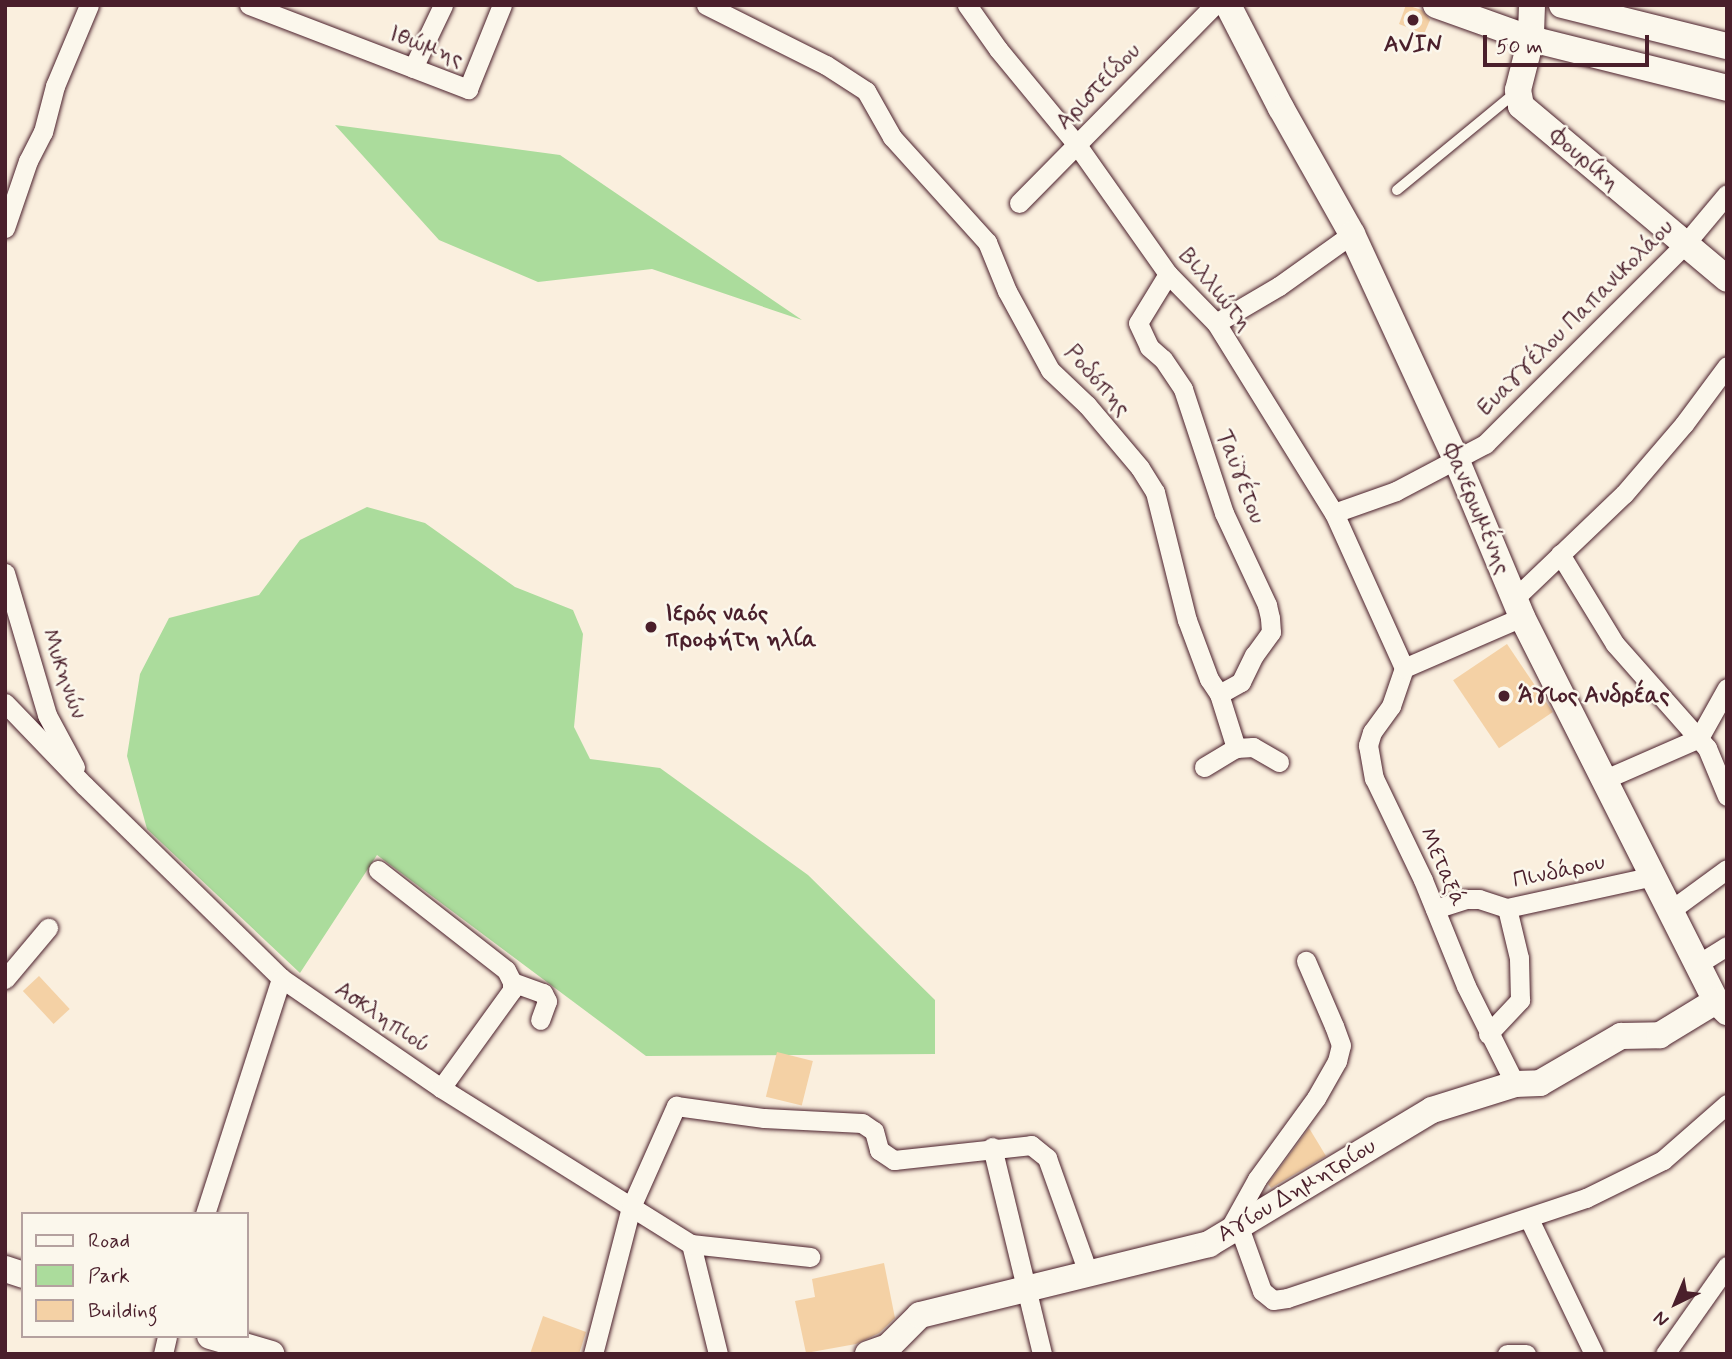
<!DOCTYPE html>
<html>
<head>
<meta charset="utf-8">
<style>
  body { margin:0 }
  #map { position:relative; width:1732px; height:1359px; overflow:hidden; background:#faefde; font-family:Mynerve,sans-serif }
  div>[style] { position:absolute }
  .green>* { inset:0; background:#abdc9c }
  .building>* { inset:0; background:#f4d1a5; transform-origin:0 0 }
  .roads { filter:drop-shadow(0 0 2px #4a1f2b) drop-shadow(0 0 2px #4a1f2b) }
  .lane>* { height:10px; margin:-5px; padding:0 5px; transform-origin:5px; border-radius:5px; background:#fbf7ec }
  .street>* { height:19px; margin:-9.5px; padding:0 9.5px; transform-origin:9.5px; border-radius:9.5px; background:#fbf7ec }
  .secondary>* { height:26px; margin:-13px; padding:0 13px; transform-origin:13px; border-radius:13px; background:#fbf7ec }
  .dots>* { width:19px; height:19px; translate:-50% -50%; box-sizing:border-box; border:4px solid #fbf7ec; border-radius:50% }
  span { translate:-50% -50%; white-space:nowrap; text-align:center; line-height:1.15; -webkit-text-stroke:5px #fbf7ec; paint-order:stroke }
  .poi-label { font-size:23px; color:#4a1f2b; font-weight:700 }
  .left { translate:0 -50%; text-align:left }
  .street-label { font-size:23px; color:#4a1f2b }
  .frame { position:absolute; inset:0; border:7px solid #4a1f2b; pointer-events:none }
  .legend { position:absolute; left:21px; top:1212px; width:228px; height:126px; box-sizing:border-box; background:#fbf7ec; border:2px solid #b4a19f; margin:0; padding:9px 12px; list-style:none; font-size:21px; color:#4a1f2b }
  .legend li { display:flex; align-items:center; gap:14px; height:35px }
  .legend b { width:35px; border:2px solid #b4a19f }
  .north { position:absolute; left:1641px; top:1268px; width:70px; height:70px; -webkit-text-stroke:5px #fbf7ec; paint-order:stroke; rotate:223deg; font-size:19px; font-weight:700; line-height:28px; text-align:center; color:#4a1f2b }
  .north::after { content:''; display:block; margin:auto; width:24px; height:32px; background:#4a1f2b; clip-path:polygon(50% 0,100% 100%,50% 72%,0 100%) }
  .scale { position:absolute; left:1483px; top:35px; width:166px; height:32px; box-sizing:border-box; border:4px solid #4a1f2b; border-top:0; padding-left:9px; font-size:21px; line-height:24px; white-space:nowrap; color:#4a1f2b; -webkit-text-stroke:5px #fbf7ec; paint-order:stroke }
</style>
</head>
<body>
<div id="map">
  <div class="green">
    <div style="clip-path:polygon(335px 125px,560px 155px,802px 320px,652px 269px,538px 282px,439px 240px)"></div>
    <div style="clip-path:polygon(367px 507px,425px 523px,515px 587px,573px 610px,583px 634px,574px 727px,590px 759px,660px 768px,808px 875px,935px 1000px,935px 1054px,646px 1056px,377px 855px,300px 973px,147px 829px,127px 756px,140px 674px,169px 618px,259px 595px,300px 540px)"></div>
  </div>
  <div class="building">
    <div style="clip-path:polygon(1406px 5px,1422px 10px,1430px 20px,1424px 34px,1399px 24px)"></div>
    <div style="left:1507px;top:644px;width:82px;height:65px;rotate:56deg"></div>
    <div style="left:39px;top:976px;width:45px;height:22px;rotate:47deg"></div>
    <div style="left:777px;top:1052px;width:37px;height:46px;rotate:14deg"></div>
    <div style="clip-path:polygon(1309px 1128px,1326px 1156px,1271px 1188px,1268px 1184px)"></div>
    <div style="clip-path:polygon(884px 1263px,895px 1318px,879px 1333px,856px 1344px,806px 1353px,795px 1301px,815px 1297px,812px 1279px)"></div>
    <div style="clip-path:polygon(543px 1316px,586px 1332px,579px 1354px,530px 1354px)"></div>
  </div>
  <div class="roads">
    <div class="lane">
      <div style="left:1397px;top:190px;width:153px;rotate:-39.4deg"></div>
    </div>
    <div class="street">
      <div style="left:249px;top:5px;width:235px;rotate:21deg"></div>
      <div style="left:468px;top:89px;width:91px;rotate:-68deg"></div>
      <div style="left:706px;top:5px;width:134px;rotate:26.6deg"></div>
      <div style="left:826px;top:65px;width:48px;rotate:33deg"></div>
      <div style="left:866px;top:91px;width:53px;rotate:60.5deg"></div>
      <div style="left:892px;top:137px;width:142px;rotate:47.9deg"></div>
      <div style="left:987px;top:242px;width:53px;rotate:67.8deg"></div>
      <div style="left:1007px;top:291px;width:90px;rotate:61.4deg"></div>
      <div style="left:1050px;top:370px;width:51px;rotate:43.4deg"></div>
      <div style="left:1087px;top:405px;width:82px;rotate:49.9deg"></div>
      <div style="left:1140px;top:468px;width:28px;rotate:58deg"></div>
      <div style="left:1155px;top:492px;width:132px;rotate:76deg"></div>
      <div style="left:1187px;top:620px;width:63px;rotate:69.6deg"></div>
      <div style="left:1209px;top:679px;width:18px;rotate:56deg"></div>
      <div style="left:1219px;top:694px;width:57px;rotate:72.5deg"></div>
      <div style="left:1236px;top:748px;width:17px;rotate:-3deg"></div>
      <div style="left:1253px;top:747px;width:30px;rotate:30deg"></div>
      <div style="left:967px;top:5px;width:54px;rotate:54.8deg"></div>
      <div style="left:998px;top:49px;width:124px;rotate:50.5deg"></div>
      <div style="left:1077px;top:145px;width:158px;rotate:54.8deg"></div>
      <div style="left:1168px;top:274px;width:69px;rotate:45.6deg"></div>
      <div style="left:1216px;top:323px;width:224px;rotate:58.2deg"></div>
      <div style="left:1334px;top:513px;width:170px;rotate:65.7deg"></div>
      <div style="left:413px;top:68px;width:70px;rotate:-64.5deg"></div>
      <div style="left:1019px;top:203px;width:278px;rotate:-45.4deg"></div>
      <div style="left:5px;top:228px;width:71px;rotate:-71.1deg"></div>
      <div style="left:28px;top:161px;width:33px;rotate:-63deg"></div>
      <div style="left:43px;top:132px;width:48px;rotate:-75.4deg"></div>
      <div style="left:55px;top:86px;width:88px;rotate:-67.2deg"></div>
      <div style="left:1168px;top:274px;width:57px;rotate:121.5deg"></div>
      <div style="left:1138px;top:323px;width:26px;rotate:65deg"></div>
      <div style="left:1149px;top:347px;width:18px;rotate:41deg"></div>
      <div style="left:1163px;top:359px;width:36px;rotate:56deg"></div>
      <div style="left:1183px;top:389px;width:131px;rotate:71.7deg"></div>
      <div style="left:1224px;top:513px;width:102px;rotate:64.9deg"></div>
      <div style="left:1267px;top:605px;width:13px;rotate:77deg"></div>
      <div style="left:1270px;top:618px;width:14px;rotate:86deg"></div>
      <div style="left:1271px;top:632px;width:29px;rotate:126deg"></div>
      <div style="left:1254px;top:655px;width:30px;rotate:116deg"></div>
      <div style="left:1241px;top:682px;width:25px;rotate:151deg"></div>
      <div style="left:1216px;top:323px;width:73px;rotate:-30.4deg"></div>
      <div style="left:1279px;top:286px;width:90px;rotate:-35.5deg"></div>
      <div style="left:1334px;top:513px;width:66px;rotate:-19.5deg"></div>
      <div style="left:1396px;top:491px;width:101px;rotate:-27.8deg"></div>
      <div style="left:1485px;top:444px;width:283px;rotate:-45deg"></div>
      <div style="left:1685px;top:244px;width:65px;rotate:-50deg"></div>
      <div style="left:1560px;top:554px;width:105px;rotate:58.6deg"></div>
      <div style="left:1615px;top:644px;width:139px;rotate:48.5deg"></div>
      <div style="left:1707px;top:748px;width:52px;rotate:67.4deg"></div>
      <div style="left:5px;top:573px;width:148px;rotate:73.5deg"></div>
      <div style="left:47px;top:715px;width:59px;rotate:61.7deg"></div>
      <div style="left:1514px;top:599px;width:152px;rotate:-43.7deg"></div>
      <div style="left:1624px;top:494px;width:92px;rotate:-49.4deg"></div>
      <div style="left:1684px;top:424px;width:72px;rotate:-53.4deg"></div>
      <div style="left:1404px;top:668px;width:40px;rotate:108.9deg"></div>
      <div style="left:1391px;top:706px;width:32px;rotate:126deg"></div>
      <div style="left:1372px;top:732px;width:14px;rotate:107deg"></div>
      <div style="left:1368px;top:745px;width:34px;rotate:80deg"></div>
      <div style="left:1374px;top:778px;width:113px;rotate:64.3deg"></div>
      <div style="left:1423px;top:880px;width:114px;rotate:67.9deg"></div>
      <div style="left:1466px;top:986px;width:110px;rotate:63.4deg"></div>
      <div style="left:1404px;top:668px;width:129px;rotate:-23.4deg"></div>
      <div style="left:5px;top:703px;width:115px;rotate:46.1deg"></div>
      <div style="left:85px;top:786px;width:274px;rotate:44.4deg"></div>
      <div style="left:281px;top:978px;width:194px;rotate:34.5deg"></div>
      <div style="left:441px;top:1088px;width:295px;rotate:32deg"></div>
      <div style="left:691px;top:1244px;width:113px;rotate:76.2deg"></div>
      <div style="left:1204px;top:767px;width:37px;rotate:-31deg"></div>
      <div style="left:1603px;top:780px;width:105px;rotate:-23.6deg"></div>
      <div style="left:1699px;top:738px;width:57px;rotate:-60.8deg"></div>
      <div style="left:378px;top:870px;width:162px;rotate:38deg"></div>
      <div style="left:506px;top:970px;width:13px;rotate:63deg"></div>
      <div style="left:512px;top:982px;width:8px;rotate:90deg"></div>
      <div style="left:512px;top:990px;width:121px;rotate:125.9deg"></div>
      <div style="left:1435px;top:909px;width:32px;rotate:-18deg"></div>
      <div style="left:1465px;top:899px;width:14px"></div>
      <div style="left:1479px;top:899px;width:29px;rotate:18deg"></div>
      <div style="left:1507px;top:908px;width:150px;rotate:-12.3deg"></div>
      <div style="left:1671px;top:910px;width:69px;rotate:-36.2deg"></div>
      <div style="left:1698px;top:964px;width:34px;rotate:-32deg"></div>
      <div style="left:5px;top:979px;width:67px;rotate:-49.9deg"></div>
      <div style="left:512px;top:982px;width:33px;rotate:20deg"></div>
      <div style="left:543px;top:993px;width:9px;rotate:63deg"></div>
      <div style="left:547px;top:1001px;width:20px;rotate:110deg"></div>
      <div style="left:1488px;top:1034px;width:47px;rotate:-46.7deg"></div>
      <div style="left:1520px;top:1000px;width:42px;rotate:-91.4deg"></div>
      <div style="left:1519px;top:958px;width:51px;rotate:-103.5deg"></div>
      <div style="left:992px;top:1147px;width:213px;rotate:76.4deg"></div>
      <div style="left:205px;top:1214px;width:248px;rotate:-72.1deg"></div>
      <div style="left:1529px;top:1219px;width:150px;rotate:64.3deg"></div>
      <div style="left:1239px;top:1227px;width:68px;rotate:70.2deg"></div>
      <div style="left:1262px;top:1291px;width:14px;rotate:39deg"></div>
      <div style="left:1273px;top:1300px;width:14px;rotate:-8deg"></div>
      <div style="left:1287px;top:1298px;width:315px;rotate:-18.5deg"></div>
      <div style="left:1586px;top:1198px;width:86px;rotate:-26.3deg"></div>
      <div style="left:1663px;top:1160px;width:85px;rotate:-41.2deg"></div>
      <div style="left:1227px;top:1233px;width:62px;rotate:-60.9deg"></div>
      <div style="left:1257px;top:1179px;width:100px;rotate:-53.9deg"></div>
      <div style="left:1316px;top:1098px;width:43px;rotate:-60.4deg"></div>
      <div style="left:1337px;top:1061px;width:16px;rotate:-76deg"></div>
      <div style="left:1341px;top:1045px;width:20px;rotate:-110deg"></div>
      <div style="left:1334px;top:1026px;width:71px;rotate:-113.3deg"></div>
      <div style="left:691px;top:1244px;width:120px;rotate:6.2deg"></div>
      <div style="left:163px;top:1354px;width:18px;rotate:-77deg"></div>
      <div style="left:593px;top:1354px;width:152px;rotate:-75.5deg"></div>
      <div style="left:631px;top:1207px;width:111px;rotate:-66deg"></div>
      <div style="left:676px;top:1106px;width:89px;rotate:7.8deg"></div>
      <div style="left:764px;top:1118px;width:98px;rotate:2.9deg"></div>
      <div style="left:862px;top:1123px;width:14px;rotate:34deg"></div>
      <div style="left:874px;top:1131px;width:20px;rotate:75deg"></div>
      <div style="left:879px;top:1150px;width:18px;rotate:34deg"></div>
      <div style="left:894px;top:1160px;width:138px;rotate:-6.2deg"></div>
      <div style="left:1031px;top:1145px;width:21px;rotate:39deg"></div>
      <div style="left:1047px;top:1158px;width:124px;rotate:70.3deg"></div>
      <div style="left:1507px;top:1354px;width:19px"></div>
      <div style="left:1665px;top:1354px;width:108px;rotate:-54.8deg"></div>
    </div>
    <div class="secondary">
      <div style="left:1228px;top:5px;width:116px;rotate:62.8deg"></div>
      <div style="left:1281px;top:108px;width:145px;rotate:60.6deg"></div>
      <div style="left:1352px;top:234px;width:248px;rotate:65.2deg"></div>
      <div style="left:1456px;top:459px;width:171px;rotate:67.3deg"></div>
      <div style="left:1522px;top:617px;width:430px;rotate:63.2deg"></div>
      <div style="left:1716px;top:1001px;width:16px;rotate:45deg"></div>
      <div style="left:1436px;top:5px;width:101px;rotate:19.7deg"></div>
      <div style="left:1531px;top:39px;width:202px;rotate:14deg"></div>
      <div style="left:1532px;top:5px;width:34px;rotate:92deg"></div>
      <div style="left:1531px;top:39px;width:53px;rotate:104.3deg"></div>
      <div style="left:1518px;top:90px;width:16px;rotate:79deg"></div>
      <div style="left:1521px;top:106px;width:269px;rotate:40deg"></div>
      <div style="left:1562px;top:5px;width:170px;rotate:14deg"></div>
      <div style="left:5px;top:1269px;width:19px;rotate:18deg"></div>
      <div style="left:210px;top:1336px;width:64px;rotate:16.4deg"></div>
      <div style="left:868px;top:1354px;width:21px;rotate:-19deg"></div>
      <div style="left:888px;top:1347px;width:45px;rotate:-45deg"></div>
      <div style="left:920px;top:1315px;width:298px;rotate:-13.8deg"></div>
      <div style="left:1209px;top:1244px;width:260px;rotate:-31deg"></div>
      <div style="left:1432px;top:1110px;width:87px;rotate:-17.4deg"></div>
      <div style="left:1515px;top:1084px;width:25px;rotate:-2deg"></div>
      <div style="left:1540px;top:1083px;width:94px;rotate:-30.1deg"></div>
      <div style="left:1621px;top:1036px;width:39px;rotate:-1deg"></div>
      <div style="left:1660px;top:1035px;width:66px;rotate:-31.3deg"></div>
    </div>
  </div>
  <div class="dots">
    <div style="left:1413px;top:20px;background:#4a1f2b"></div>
    <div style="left:651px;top:627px;background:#4a1f2b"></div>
    <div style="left:1504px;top:696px;background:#4a1f2b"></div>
  </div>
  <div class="poi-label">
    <span style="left:1413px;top:45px">AVIN</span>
    <span class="left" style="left:665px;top:627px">Ιερός ναός<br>προφήτη ηλία</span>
    <span class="left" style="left:1518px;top:696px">Άγιος Ανδρέας</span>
  </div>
  <div class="street-label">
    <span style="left:426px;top:47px;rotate:21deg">Ιθώμης</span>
    <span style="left:1099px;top:87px;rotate:-46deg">Αριστείδου</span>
    <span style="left:1584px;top:160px;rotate:40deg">Φουρίκη</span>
    <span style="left:1215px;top:290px;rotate:50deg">Βιλλιώτη</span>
    <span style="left:1576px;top:318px;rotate:-45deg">Ευαγγέλου Παπανικολάου</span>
    <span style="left:1097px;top:381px;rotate:48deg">Ροδόπης</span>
    <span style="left:1240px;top:477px;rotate:69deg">Ταϋγέτου</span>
    <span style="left:1476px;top:509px;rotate:67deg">Φανερωμένης</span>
    <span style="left:63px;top:674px;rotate:71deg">Μυκηνών</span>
    <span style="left:1442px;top:867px;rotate:66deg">Μεταξά</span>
    <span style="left:1559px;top:872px;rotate:-12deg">Πινδάρου</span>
    <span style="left:382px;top:1018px;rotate:34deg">Ασκληπιού</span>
    <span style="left:1297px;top:1191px;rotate:-31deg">Αγίου Δημητρίου</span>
  </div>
  <div class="frame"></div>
  <ul class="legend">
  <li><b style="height:9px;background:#fbf7ec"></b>Road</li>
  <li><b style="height:19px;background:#abdc9c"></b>Park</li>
  <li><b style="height:19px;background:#f4d1a5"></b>Building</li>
  </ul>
  <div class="north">N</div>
  <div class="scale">50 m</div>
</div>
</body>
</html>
